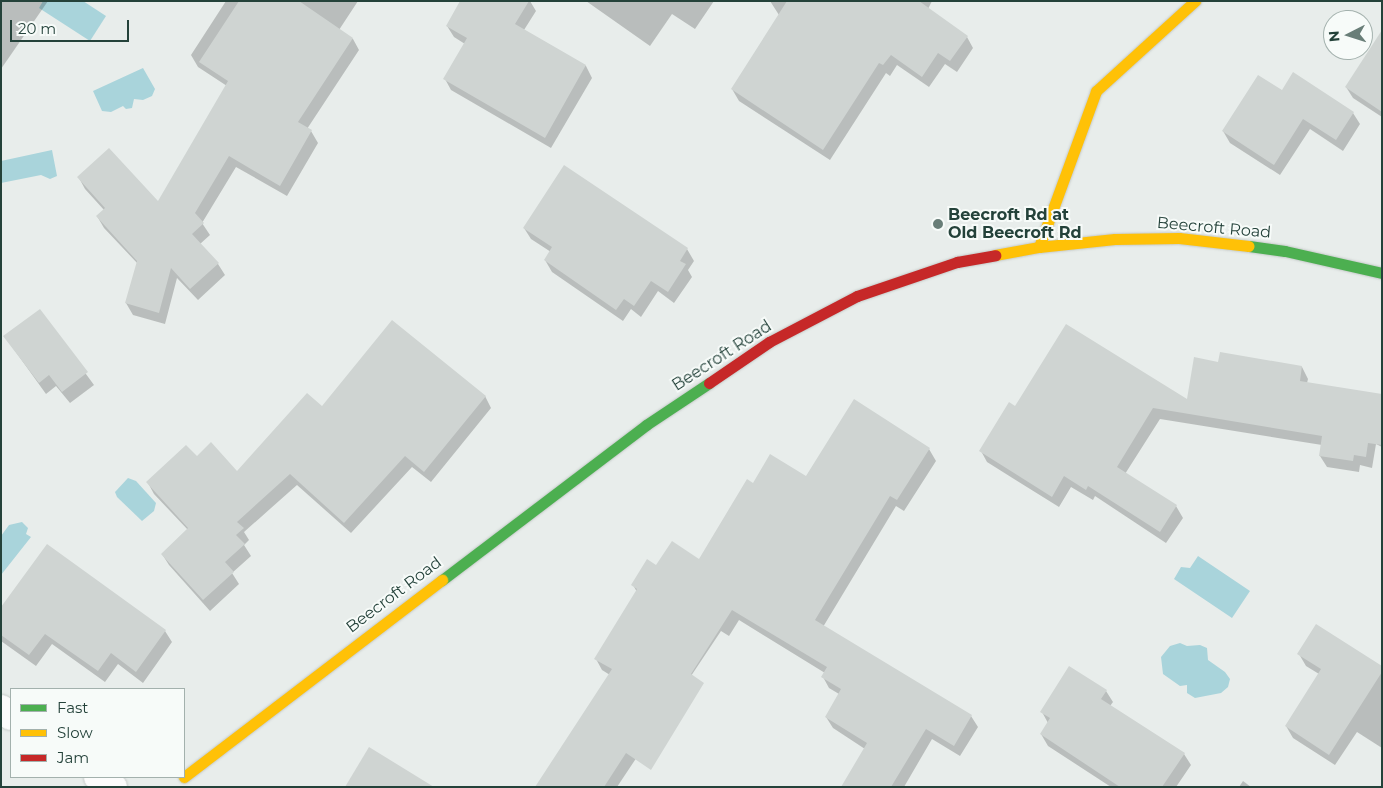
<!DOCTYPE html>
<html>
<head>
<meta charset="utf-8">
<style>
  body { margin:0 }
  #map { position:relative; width:1383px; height:788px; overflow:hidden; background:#e8edeb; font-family:Montserrat,sans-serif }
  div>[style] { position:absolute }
  .water>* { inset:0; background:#a9d4db }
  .shadow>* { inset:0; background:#0003 }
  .building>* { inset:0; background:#cfd4d2 }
  .roads { filter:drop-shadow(0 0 1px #c5cac8) drop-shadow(0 0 1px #c5cac8) }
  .street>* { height:28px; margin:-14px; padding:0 14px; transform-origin:14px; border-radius:14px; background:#fcfcfc }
  .fast>* { height:11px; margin:-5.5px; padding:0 5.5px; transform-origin:5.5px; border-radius:5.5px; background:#4caf50 }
  .slow>* { height:11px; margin:-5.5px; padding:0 5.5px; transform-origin:5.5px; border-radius:5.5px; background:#ffc107 }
  .jam>* { height:11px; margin:-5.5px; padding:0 5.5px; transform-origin:5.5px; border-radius:5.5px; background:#c62828 }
  .dots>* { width:14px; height:14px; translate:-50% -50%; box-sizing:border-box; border:2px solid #f7fbf9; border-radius:50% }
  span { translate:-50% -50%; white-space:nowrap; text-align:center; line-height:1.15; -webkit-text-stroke:4px #f7fbf9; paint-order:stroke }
  .poi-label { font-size:16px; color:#24423a; font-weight:700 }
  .left { translate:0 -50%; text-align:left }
  .street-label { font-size:16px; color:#24423a }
  .frame { position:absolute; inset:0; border:2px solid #24423a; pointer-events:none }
  .legend { position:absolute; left:10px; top:688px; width:175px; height:90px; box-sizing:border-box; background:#f7fbf9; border:1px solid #a3b1ad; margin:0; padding:6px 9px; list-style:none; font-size:15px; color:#24423a }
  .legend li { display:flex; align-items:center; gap:10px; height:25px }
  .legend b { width:25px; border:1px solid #a3b1ad }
  .north { position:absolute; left:1323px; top:10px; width:50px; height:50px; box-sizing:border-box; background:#f7fbf9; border:1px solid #a3b1ad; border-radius:50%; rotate:265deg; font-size:14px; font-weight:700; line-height:20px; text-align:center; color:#24423a }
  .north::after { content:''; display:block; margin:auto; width:18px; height:22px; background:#697e78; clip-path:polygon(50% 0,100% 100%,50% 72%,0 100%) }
  .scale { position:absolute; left:10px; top:20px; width:119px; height:22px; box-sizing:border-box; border:2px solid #24423a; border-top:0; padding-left:6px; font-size:15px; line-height:18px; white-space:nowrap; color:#24423a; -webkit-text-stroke:4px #f7fbf9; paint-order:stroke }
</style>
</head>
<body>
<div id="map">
  <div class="water">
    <div style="clip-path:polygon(43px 1px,83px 1px,106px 16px,90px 41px,39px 8px)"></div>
    <div style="clip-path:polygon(143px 68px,155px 89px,152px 96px,143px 100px,134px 99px,132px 108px,126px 109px,123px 106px,111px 112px,102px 111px,93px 91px)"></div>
    <div style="clip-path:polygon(52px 150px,57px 176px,50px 179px,41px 175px,1px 183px,1px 161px)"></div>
    <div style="clip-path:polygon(128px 478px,136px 481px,156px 503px,154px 511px,142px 521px,117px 497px,115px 492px)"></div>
    <div style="clip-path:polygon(22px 522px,28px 528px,26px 534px,31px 537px,1px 575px,1px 536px,9px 525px)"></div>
    <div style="clip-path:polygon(1198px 556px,1250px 591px,1232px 618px,1174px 579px,1181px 567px,1190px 568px)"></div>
    <div style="clip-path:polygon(1180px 643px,1187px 646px,1200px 645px,1207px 648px,1208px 660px,1225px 672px,1230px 679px,1228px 687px,1221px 693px,1195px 698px,1187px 693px,1187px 685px,1180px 686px,1163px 674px,1161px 657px,1170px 646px)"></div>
  </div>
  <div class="shadow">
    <div style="clip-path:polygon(1px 1px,48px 1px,1px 69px)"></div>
    <div style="clip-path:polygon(226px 1px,358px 1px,339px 30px,353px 39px,359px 50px,307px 129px,311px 131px,318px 143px,287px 196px,236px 167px,202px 223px,210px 235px,200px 244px,218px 264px,225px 275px,198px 300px,177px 278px,165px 324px,133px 315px,126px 303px,138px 264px,104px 228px,97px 216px,104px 210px,85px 189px,79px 178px,159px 203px,227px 86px,198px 67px,191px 55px)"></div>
    <div style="clip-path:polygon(462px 1px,530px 1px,536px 11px,524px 30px,586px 66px,592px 78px,551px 148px,451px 90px,445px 79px,465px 44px,454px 37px,447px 26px)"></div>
    <div style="clip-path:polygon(586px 1px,714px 1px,695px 29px,672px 14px,650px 46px)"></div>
    <div style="clip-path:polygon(770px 1px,932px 1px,928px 9px,967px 37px,973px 48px,957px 72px,945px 64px,929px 87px,897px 65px,890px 76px,886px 73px,830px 160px,739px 101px,732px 89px,779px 15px)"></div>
    <div style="clip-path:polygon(1382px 33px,1382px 117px,1353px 98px,1346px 87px)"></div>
    <div style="clip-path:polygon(1282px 91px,1353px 113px,1360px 124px,1343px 151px,1310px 129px,1280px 175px,1230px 143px,1223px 131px)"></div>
    <div style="clip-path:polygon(524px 228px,687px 249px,694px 261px,688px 270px,692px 277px,674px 303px,658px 291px,641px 317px,631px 309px,623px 321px,552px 272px,545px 260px,551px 252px,531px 239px)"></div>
    <div style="clip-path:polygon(40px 311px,94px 385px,70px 403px,56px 386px,46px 394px,5px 337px)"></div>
    <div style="clip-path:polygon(1219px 363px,1302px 367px,1308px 379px,1307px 383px,1382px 395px,1382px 447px,1376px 444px,1372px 468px,1360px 465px,1359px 472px,1327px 467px,1320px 456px,1322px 445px,1160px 419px,1125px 474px,1176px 506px,1183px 518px,1166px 543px,1095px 496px,1093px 500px,1071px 487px,1059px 507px,987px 462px,981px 451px,1016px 408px,1188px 401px)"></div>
    <div style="clip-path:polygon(485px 396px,491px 408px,431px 482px,412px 467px,351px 533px,297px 485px,244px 532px,249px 540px,244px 545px,251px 556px,232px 573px,239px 584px,210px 611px,169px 565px,162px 554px,188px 530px,154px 494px,148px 483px,197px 458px,237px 473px,322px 408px)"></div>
    <div style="clip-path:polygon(855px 401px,929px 449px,936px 461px,904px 511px,896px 506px,823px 627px,971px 716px,978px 727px,960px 756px,932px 739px,904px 787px,842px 787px,865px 749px,833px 728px,826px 717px,839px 694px,829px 688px,823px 677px,825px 673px,739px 620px,729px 636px,721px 631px,617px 787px,536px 787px,610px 675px,602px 670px,596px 659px,637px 592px,633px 585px,657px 566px,699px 560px,754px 484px,806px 477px)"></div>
    <div style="clip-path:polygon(1px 610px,165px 631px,172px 642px,143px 683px,118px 664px,105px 682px,52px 644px,36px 666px,1px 641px)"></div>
    <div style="clip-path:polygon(1299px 654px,1382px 667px,1382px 748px,1357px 732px,1335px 765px,1293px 738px,1286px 726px,1319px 674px,1306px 666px)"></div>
    <div style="clip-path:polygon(1106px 691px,1113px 702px,1110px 706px,1184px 754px,1191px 765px,1176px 787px,1111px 787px,1048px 746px,1041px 734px,1048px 723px,1042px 712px)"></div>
    <div style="clip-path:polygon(1243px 781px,1251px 787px,1239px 787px)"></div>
  </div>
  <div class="building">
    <div style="clip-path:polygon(239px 1px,299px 1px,353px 38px,298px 122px,312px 130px,280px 186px,229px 156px,195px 213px,204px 223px,192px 234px,219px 263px,190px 289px,171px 268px,159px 313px,125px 303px,137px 261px,96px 216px,105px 208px,77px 177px,109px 148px,158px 201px,228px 81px,199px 62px)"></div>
    <div style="clip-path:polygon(460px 1px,529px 1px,515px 24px,586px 65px,545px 138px,443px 79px,467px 38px,446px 26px)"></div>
    <div style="clip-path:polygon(787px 1px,919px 1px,968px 36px,950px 61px,938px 53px,922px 77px,891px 55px,883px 65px,879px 63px,823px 150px,731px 89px)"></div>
    <div style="clip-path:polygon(1382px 30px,1382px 112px,1345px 87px)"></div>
    <div style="clip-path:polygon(1293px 72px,1354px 112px,1336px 140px,1303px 119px,1274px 165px,1222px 131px,1258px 75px,1282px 90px)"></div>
    <div style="clip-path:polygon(564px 165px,688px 248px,680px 261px,686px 264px,668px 292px,651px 281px,634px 306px,624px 299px,616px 310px,544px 260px,552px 247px,523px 228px)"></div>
    <div style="clip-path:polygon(40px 309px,88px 372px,62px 392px,49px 375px,39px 383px,3px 336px)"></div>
    <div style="clip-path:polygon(392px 320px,486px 396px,424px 472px,405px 456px,344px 523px,290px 474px,237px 522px,244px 528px,236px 535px,245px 544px,225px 562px,234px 572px,203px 600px,161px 554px,188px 528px,146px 482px,186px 445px,197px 456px,211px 442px,237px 471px,307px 393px,322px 406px)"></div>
    <div style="clip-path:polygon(1066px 324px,1187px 399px,1194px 357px,1218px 362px,1220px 352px,1302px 366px,1300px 381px,1382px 394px,1382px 445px,1368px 443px,1366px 457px,1354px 455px,1353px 461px,1319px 456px,1322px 436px,1153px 408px,1117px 467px,1177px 505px,1160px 532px,1088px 486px,1086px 490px,1064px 476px,1052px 497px,979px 451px,1009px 402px,1015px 406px)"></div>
    <div style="clip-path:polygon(854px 399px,930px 448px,897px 500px,890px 496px,815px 620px,972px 715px,954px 746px,926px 729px,891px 787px,841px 787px,867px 743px,825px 717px,841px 689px,821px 677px,827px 667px,732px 610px,691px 674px,704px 683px,651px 770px,626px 753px,604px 787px,535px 787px,612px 669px,594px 659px,637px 589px,631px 585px,647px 559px,656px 565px,672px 541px,699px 559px,747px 479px,753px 483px,770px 454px,806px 476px)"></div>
    <div style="clip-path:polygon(47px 544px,166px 630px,136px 672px,111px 653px,98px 671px,45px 634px,29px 655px,1px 635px,1px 607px)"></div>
    <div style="clip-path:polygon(1316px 624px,1382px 666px,1382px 672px,1329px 755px,1285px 726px,1321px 669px,1297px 654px)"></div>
    <div style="clip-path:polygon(1069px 666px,1107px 690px,1101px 699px,1185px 753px,1162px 787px,1120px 787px,1040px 734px,1050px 718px,1040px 712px)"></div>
    <div style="clip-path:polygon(369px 747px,434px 787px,345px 787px)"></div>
  </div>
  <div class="roads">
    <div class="street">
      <div style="left:1px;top:709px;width:12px;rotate:35deg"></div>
      <div style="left:98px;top:777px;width:18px;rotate:34deg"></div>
    </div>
    <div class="fast">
      <div style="left:1249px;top:246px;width:36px;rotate:8deg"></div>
      <div style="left:1285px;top:251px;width:99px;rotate:12.8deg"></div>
      <div style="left:442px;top:580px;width:256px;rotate:-37.2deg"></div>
      <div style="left:646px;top:425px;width:76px;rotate:-33.7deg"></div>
    </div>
    <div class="slow">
      <div style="left:1039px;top:247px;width:166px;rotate:-69.9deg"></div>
      <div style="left:1096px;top:91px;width:134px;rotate:-42.3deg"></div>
      <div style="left:995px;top:255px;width:45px;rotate:-10.3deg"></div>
      <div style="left:1039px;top:247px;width:76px;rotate:-6deg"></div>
      <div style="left:1115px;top:239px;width:64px;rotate:-0.9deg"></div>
      <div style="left:1179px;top:238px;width:70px;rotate:6.5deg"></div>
      <div style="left:184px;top:777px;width:325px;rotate:-37.4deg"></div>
    </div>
    <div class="jam">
      <div style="left:709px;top:383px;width:73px;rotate:-34.3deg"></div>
      <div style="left:769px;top:342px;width:99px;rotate:-27.6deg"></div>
      <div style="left:857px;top:296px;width:106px;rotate:-18.8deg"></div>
      <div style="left:957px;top:262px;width:39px;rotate:-10deg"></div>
    </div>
  </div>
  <div class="dots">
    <div style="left:938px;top:224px;background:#697e78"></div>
  </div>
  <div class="poi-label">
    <span class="left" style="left:948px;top:224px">Beecroft Rd at<br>Old Beecroft Rd</span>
  </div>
  <div class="street-label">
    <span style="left:1214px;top:228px;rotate:5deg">Beecroft Road</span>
    <span style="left:722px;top:356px;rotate:-33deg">Beecroft Road</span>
    <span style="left:394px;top:595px;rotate:-37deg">Beecroft Road</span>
  </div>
  <div class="frame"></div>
  <ul class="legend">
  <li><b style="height:6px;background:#4caf50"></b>Fast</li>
  <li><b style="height:6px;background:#ffc107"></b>Slow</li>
  <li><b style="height:6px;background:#c62828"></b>Jam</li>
  </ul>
  <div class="north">N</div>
  <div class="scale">20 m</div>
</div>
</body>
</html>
